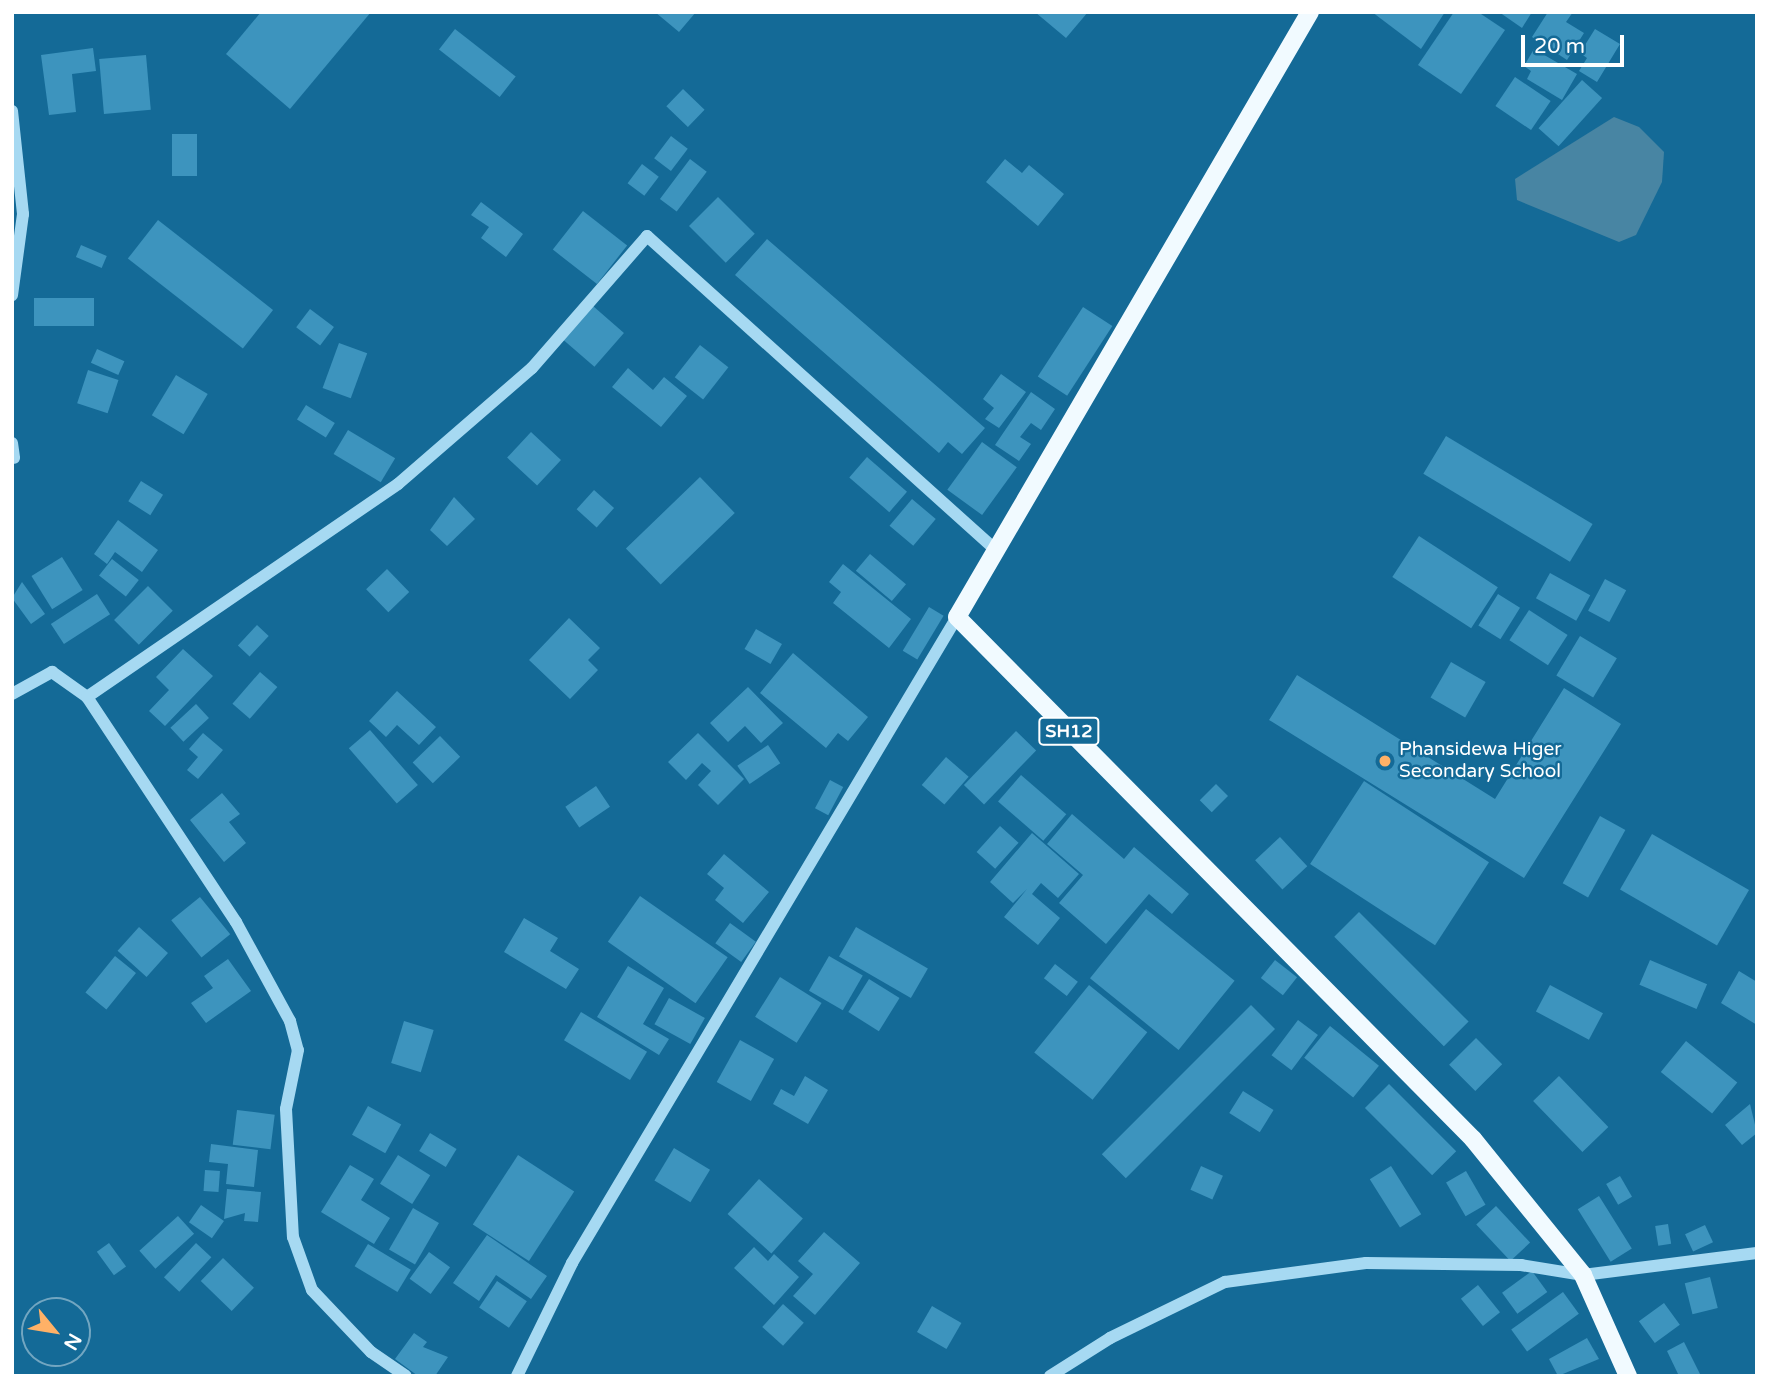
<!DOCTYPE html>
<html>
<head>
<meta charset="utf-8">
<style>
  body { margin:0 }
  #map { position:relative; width:1769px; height:1388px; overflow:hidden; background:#146a97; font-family:"Varela Round",sans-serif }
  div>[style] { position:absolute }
  .water>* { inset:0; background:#4885a3 }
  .building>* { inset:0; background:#3d94be; transform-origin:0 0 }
  .minor>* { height:12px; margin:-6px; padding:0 6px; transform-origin:6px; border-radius:6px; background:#a6d9f2 }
  .major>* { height:18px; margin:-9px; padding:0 9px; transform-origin:9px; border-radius:9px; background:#f1faff }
  .dots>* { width:19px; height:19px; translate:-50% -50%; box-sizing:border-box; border:4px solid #146a97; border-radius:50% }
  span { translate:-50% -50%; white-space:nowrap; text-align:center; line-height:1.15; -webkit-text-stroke:5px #146a97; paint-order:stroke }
  .shield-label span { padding:2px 5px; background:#146a97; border:2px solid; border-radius:5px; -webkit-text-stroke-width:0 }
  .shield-label { font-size:18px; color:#fff; font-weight:700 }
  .poi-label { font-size:19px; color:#fff }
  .left { translate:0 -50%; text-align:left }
  .frame { position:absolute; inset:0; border:14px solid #fff; pointer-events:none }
  .north { position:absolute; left:21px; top:1297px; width:70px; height:70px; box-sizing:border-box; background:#146a97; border:2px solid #72a6c1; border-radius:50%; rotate:120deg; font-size:19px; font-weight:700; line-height:28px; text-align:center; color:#fff }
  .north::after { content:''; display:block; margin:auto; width:24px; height:32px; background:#ffb167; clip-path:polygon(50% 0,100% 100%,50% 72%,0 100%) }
  .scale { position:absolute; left:1521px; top:35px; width:103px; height:32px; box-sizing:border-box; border:4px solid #fff; border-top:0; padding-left:9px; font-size:21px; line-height:24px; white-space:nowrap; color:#fff; -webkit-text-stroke:5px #146a97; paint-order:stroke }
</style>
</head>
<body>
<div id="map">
  <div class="water">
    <div style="clip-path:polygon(1614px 117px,1639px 127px,1664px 152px,1662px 182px,1636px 235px,1619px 242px,1517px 200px,1515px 179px)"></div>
  </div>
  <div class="building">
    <div style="clip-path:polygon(261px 12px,371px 12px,290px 109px,226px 54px)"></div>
    <div style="clip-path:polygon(655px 12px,696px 12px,679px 32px)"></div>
    <div style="clip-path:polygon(1035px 12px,1088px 12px,1066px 38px)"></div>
    <div style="clip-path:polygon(1372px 12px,1445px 12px,1421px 49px)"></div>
    <div style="clip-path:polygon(1454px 12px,1478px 12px,1505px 30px,1461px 94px,1418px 65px)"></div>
    <div style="clip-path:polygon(1499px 12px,1532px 12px,1522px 28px)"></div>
    <div style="clip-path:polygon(1548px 12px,1573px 12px,1566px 22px,1584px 33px,1567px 60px,1532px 37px)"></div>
    <div style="left:455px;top:29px;width:77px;height:26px;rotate:38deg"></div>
    <div style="clip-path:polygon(1595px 29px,1620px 44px,1597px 82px,1579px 71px,1587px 58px,1580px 53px)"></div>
    <div style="clip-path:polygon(93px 48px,96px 71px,72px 74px,76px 112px,49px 115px,41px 55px)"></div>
    <div style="clip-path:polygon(1534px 49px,1577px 74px,1562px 100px,1527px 79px,1531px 71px,1524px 66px)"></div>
    <div style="left:146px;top:55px;width:55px;height:47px;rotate:85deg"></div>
    <div style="left:1515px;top:77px;width:43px;height:35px;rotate:34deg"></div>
    <div style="left:1582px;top:80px;width:27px;height:65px;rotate:42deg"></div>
    <div style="left:683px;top:89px;width:30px;height:24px;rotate:44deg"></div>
    <div style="left:172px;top:134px;width:25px;height:42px"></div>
    <div style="left:671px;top:136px;width:21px;height:28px;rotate:37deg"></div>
    <div style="left:690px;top:159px;width:21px;height:50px;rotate:37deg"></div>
    <div style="clip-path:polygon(1005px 159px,1022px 173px,1029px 165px,1064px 194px,1038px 226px,986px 182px)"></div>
    <div style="left:642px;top:164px;width:21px;height:24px;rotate:37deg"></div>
    <div style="left:718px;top:197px;width:52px;height:41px;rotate:45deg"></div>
    <div style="clip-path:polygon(481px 202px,523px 234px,506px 257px,481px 238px,489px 227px,471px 215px)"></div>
    <div style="left:583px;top:211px;width:56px;height:49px;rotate:38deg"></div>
    <div style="left:158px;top:220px;width:146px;height:49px;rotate:38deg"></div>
    <div style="clip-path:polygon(767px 239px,985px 428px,962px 454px,948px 442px,939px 453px,735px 275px)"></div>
    <div style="left:81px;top:245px;width:28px;height:13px;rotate:23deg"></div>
    <div style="left:94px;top:298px;width:28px;height:60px;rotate:90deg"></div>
    <div style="left:593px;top:306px;width:41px;height:45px;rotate:41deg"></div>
    <div style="left:1083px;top:307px;width:35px;height:83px;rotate:33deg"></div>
    <div style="left:310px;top:309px;width:30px;height:23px;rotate:37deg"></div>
    <div style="left:339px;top:343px;width:30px;height:48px;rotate:20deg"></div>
    <div style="left:700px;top:345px;width:36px;height:41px;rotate:38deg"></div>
    <div style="left:97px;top:349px;width:30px;height:15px;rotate:24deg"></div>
    <div style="clip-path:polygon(628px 368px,653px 390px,664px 377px,687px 396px,661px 427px,612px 387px)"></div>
    <div style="left:88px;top:370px;width:32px;height:35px;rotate:18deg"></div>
    <div style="clip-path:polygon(1001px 374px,1026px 392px,999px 428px,985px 419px,994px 408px,983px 399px)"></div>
    <div style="left:176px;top:375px;width:37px;height:47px;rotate:31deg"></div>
    <div style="clip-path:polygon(1031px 392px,1055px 409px,1041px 430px,1031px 423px,1020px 437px,1031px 444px,1019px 461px,995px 445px)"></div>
    <div style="left:306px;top:405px;width:34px;height:17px;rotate:32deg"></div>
    <div style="left:348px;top:430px;width:55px;height:28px;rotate:31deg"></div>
    <div style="left:531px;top:432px;width:41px;height:35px;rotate:43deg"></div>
    <div style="left:1446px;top:436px;width:171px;height:44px;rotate:31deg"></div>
    <div style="left:982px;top:442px;width:43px;height:59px;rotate:36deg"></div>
    <div style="left:867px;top:457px;width:53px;height:27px;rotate:41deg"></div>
    <div style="left:700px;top:477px;width:50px;height:103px;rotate:46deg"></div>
    <div style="left:141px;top:481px;width:26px;height:24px;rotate:32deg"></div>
    <div style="left:594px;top:490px;width:27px;height:26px;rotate:42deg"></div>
    <div style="clip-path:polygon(454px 497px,475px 519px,447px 546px,430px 530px)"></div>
    <div style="left:912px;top:499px;width:31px;height:35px;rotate:40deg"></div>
    <div style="clip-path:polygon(118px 520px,158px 550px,142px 572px,115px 552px,107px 564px,94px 554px)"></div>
    <div style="left:1419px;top:536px;width:94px;height:49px;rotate:33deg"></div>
    <div style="left:870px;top:554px;width:47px;height:22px;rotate:40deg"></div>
    <div style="left:62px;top:557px;width:39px;height:36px;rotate:58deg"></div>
    <div style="left:112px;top:559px;width:34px;height:21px;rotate:38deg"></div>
    <div style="clip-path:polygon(843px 564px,911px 619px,889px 648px,833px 603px,841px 592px,829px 582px)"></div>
    <div style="left:387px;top:569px;width:32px;height:29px;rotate:46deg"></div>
    <div style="left:1550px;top:573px;width:46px;height:29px;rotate:29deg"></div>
    <div style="left:1605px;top:579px;width:24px;height:36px;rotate:28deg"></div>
    <div style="clip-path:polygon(22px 582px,45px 614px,31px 624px,12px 598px)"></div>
    <div style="left:148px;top:586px;width:35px;height:48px;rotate:45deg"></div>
    <div style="left:97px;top:594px;width:24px;height:55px;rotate:57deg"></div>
    <div style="left:1498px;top:594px;width:26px;height:37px;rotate:32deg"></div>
    <div style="left:929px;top:607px;width:17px;height:51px;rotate:31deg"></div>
    <div style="left:1529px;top:610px;width:46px;height:36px;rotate:33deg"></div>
    <div style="clip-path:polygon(569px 618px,600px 648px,588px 660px,598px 670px,570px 699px,529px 660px)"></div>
    <div style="left:257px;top:625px;width:16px;height:28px;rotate:43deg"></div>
    <div style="left:756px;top:629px;width:30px;height:23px;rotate:30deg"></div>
    <div style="left:1580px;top:636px;width:43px;height:46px;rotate:31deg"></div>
    <div style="clip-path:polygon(183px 649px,213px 676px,165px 726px,149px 711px,169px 690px,156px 677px)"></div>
    <div style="clip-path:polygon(793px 653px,868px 717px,848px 741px,838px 733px,826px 748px,760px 693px)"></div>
    <div style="left:1451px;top:662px;width:40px;height:41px;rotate:30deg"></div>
    <div style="left:260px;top:672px;width:23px;height:42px;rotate:41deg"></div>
    <div style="clip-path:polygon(1297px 675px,1495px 799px,1564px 688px,1621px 724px,1524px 878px,1269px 720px)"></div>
    <div style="clip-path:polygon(748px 687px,783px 723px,761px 743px,745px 726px,728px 742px,710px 723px)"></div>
    <div style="clip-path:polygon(397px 691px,436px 727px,419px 745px,397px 725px,386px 737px,369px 721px)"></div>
    <div style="left:196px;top:704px;width:19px;height:35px;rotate:47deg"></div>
    <div style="left:370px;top:730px;width:73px;height:28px;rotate:49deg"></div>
    <div style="left:1016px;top:731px;width:28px;height:75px;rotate:44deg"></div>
    <div style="clip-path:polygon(203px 733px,223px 750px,198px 779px,187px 770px,198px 757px,189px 749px)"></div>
    <div style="clip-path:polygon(698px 733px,744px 779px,718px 805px,698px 785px,711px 771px,702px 763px,686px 780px,668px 762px)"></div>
    <div style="left:440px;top:736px;width:29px;height:38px;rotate:46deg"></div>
    <div style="left:768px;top:745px;width:22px;height:37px;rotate:56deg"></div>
    <div style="left:946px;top:757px;width:30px;height:37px;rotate:41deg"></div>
    <div style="left:1021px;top:775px;width:60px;height:35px;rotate:41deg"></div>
    <div style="left:830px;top:780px;width:15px;height:32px;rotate:28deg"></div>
    <div style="left:1364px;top:781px;width:149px;height:99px;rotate:33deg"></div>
    <div style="left:1216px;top:784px;width:17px;height:23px;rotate:45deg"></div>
    <div style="left:596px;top:786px;width:25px;height:37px;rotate:56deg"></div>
    <div style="clip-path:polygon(222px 793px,240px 814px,229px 822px,246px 843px,224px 862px,190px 820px)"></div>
    <div style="clip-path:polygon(1072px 814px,1124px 859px,1134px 847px,1189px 894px,1172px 914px,1149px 894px,1106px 944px,1059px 903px,1083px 875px,1047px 844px)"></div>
    <div style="left:1600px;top:816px;width:29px;height:77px;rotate:29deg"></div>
    <div style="left:1000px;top:826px;width:25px;height:35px;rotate:42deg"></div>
    <div style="clip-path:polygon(1032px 833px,1079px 874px,1058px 898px,1041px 883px,1032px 894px,1060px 918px,1038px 945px,1004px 917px,1027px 889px,1013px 903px,990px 882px)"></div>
    <div style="left:1652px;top:834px;width:112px;height:64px;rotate:30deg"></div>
    <div style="left:1280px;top:837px;width:40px;height:34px;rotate:47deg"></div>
    <div style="clip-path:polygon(724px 854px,769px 892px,743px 923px,715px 900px,724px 888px,707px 874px)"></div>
    <div style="left:640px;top:896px;width:107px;height:56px;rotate:35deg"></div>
    <div style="left:200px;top:897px;width:48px;height:37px;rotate:51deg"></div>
    <div style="left:1146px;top:909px;width:114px;height:89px;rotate:39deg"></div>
    <div style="left:1359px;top:912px;width:155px;height:35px;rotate:45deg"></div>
    <div style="clip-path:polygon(524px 918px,558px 938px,550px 951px,579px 969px,566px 989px,504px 952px)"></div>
    <div style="left:730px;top:923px;width:32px;height:25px;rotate:36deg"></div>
    <div style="left:139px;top:927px;width:39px;height:32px;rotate:42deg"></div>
    <div style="left:856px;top:927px;width:83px;height:34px;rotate:30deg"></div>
    <div style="left:115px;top:956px;width:27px;height:47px;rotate:39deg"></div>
    <div style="left:829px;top:956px;width:39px;height:40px;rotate:30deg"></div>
    <div style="clip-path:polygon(228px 959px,251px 991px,206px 1023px,191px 1003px,213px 988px,204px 976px)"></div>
    <div style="left:1275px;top:960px;width:28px;height:23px;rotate:38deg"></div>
    <div style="left:1650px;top:960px;width:62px;height:27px;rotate:23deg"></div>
    <div style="left:1055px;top:964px;width:29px;height:18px;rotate:38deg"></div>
    <div style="clip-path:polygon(628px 966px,664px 988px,643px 1024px,669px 1039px,659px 1055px,597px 1017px)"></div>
    <div style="clip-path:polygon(1739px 971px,1757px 982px,1757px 1025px,1721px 1003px)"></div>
    <div style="left:780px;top:977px;width:49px;height:47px;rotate:32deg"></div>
    <div style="left:869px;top:979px;width:36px;height:39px;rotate:32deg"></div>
    <div style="left:1089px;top:985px;width:75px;height:87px;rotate:39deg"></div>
    <div style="left:1550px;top:985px;width:60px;height:30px;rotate:28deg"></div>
    <div style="left:669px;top:998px;width:41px;height:30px;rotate:29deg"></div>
    <div style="left:1251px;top:1005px;width:34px;height:211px;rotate:45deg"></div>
    <div style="left:581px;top:1012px;width:77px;height:33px;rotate:31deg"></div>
    <div style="left:1298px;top:1020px;width:25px;height:44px;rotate:37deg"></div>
    <div style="left:404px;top:1021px;width:31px;height:44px;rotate:17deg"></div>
    <div style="left:1330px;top:1026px;width:63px;height:41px;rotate:39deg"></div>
    <div style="left:1476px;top:1038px;width:37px;height:38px;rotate:45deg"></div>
    <div style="left:740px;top:1040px;width:39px;height:48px;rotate:29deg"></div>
    <div style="left:1686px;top:1041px;width:66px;height:40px;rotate:39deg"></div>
    <div style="clip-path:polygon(805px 1076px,828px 1090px,808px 1124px,773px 1104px,781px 1089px,794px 1096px)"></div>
    <div style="left:1559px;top:1076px;width:71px;height:36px;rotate:46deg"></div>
    <div style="left:1389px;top:1084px;width:95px;height:34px;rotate:45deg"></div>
    <div style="left:1243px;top:1091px;width:36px;height:26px;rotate:32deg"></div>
    <div style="clip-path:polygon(1750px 1104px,1757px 1133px,1742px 1145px,1725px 1125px)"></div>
    <div style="left:368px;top:1106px;width:38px;height:33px;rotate:29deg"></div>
    <div style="left:237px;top:1110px;width:38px;height:35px;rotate:7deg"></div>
    <div style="left:430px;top:1133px;width:31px;height:21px;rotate:31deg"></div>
    <div style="clip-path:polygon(211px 1144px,258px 1150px,254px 1187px,226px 1184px,228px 1164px,209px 1162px)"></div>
    <div style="left:674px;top:1148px;width:42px;height:38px;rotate:31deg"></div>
    <div style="left:398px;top:1155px;width:38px;height:34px;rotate:32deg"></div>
    <div style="left:518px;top:1155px;width:67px;height:83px;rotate:33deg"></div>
    <div style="clip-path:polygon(350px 1165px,374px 1179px,361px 1200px,390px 1218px,374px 1244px,321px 1212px)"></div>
    <div style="left:1201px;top:1166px;width:24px;height:26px;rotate:24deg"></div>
    <div style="left:1391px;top:1166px;width:57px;height:25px;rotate:58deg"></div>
    <div style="left:205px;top:1170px;width:15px;height:21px;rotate:4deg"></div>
    <div style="left:1466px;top:1171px;width:39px;height:23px;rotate:60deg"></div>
    <div style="left:1620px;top:1176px;width:24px;height:16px;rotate:60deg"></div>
    <div style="left:759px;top:1179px;width:59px;height:47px;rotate:42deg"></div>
    <div style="clip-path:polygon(227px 1189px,261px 1192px,258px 1222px,244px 1221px,245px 1213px,224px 1219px)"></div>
    <div style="left:1599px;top:1196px;width:62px;height:25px;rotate:58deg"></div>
    <div style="left:201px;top:1205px;width:28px;height:21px;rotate:35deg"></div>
    <div style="left:1496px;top:1206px;width:50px;height:27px;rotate:47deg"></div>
    <div style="left:413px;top:1208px;width:30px;height:48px;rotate:30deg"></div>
    <div style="left:178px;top:1216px;width:24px;height:52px;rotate:48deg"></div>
    <div style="left:1668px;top:1224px;width:20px;height:13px;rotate:81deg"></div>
    <div style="left:1705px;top:1225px;width:19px;height:22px;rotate:65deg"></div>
    <div style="clip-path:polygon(824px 1232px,860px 1263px,815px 1315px,793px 1296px,813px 1274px,798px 1261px)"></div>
    <div style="clip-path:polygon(487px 1235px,547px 1276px,531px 1299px,496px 1275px,479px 1301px,453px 1283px)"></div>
    <div style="left:109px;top:1243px;width:29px;height:15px;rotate:54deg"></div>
    <div style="left:196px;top:1243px;width:21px;height:47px;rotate:43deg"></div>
    <div style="left:368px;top:1244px;width:50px;height:26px;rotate:31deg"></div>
    <div style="clip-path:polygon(754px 1247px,768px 1261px,774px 1254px,799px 1277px,774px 1305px,734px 1268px)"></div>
    <div style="left:429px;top:1252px;width:26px;height:33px;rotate:36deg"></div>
    <div style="left:223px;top:1258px;width:43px;height:32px;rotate:44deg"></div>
    <div style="left:1532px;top:1271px;width:26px;height:37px;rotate:54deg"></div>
    <div style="left:1710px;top:1277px;width:32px;height:26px;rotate:76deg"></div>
    <div style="left:497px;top:1281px;width:36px;height:32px;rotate:34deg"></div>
    <div style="left:1478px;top:1285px;width:35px;height:22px;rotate:51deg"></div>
    <div style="left:1563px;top:1292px;width:27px;height:64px;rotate:54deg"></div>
    <div style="left:1664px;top:1303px;width:27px;height:31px;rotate:54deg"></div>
    <div style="left:783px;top:1304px;width:28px;height:31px;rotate:42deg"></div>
    <div style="left:932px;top:1306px;width:34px;height:30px;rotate:30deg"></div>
    <div style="clip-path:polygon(414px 1333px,427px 1342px,423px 1347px,448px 1357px,435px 1376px,418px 1376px,395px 1359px)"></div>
    <div style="clip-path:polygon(1587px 1338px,1599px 1359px,1558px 1376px,1549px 1359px)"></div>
    <div style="clip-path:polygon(1684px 1342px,1700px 1374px,1696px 1376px,1679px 1376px,1667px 1351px)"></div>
  </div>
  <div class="minor">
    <div style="left:12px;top:111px;width:104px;rotate:83.9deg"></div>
    <div style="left:23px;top:214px;width:82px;rotate:97.7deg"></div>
    <div style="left:12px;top:443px;width:15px;rotate:82deg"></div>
    <div style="left:12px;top:694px;width:46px;rotate:-28.8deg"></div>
    <div style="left:52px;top:672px;width:43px;rotate:35.5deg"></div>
    <div style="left:87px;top:697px;width:270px;rotate:56.5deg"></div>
    <div style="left:236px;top:922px;width:113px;rotate:61.4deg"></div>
    <div style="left:290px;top:1021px;width:30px;rotate:75deg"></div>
    <div style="left:298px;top:1050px;width:60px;rotate:101.5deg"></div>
    <div style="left:286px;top:1109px;width:128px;rotate:86.9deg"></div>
    <div style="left:293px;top:1237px;width:56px;rotate:70.3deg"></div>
    <div style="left:312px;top:1290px;width:86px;rotate:46.4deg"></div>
    <div style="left:371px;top:1352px;width:42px;rotate:34.4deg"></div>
    <div style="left:87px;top:697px;width:377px;rotate:-34.4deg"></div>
    <div style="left:398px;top:484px;width:177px;rotate:-40.9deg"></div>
    <div style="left:532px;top:368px;width:175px;rotate:-48.9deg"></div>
    <div style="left:647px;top:236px;width:469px;rotate:42deg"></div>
    <div style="left:517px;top:1376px;width:126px;rotate:-64deg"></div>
    <div style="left:572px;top:1263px;width:752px;rotate:-59.21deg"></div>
    <div style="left:1050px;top:1376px;width:71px;rotate:-32.3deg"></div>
    <div style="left:1110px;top:1338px;width:128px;rotate:-26deg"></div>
    <div style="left:1225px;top:1282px;width:142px;rotate:-7.7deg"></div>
    <div style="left:1366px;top:1263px;width:155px;rotate:0.7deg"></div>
    <div style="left:1521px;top:1265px;width:63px;rotate:9.2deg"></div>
    <div style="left:1583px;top:1275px;width:175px;rotate:-7.2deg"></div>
  </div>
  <div class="major">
    <div style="left:1310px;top:12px;width:700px;rotate:120.26deg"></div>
    <div style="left:957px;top:617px;width:734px;rotate:45.33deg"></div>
    <div style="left:1473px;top:1139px;width:175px;rotate:51deg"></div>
    <div style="left:1583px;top:1275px;width:111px;rotate:66deg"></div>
  </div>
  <div class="dots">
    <div style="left:1385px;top:761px;background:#ffb167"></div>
  </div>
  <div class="shield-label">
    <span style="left:1069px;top:731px">SH12</span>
  </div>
  <div class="poi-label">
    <span class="left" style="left:1399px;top:761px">Phansidewa Higer<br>Secondary School</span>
  </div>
  <div class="frame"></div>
  <div class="north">N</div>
  <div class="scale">20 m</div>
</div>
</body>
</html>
